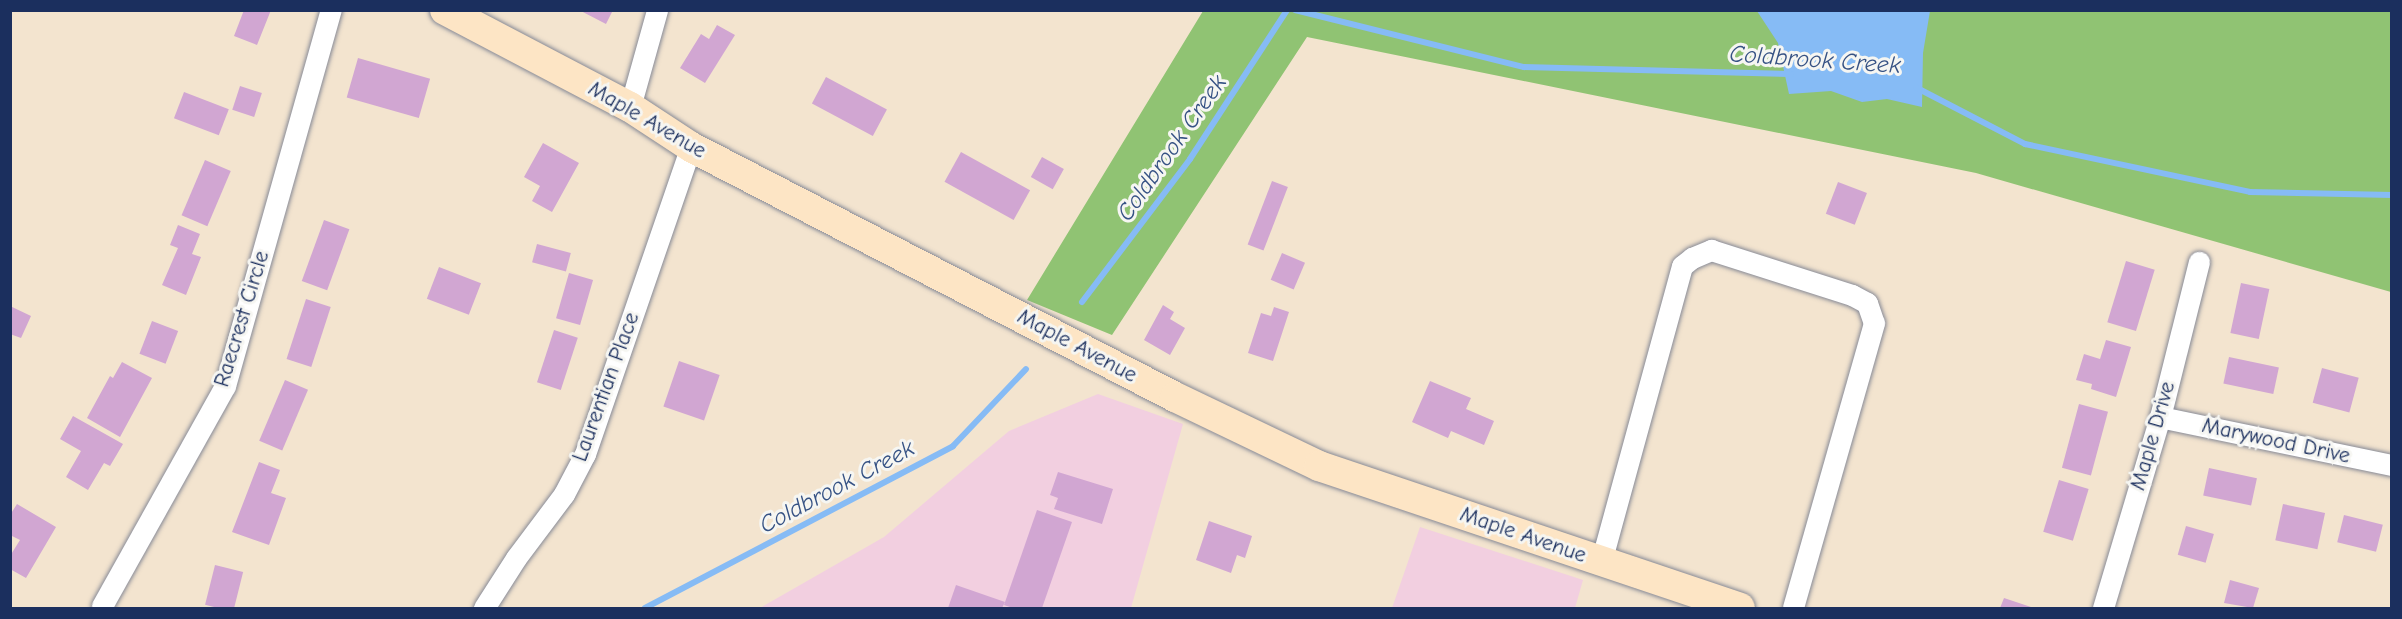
<!DOCTYPE html>
<html>
<head>
<meta charset="utf-8">
<style>
  body { margin:0 }
  #map { position:relative; width:2402px; height:619px; overflow:hidden; background:#f3e4cf; font-family:"Comic Neue",sans-serif }
  div>[style] { position:absolute }
  .built>* { inset:0; background:#f2cfe0 }
  .green>* { inset:0; background:#90c373 }
  .water>* { inset:0; background:#86bbf5 }
  .stream>* { height:6px; margin:-3px; padding:0 3px; transform-origin:3px; border-radius:3px; background:#86bbf5 }
  .building>* { inset:0; background:#d1a6d2; transform-origin:0 0 }
  .roads { filter:drop-shadow(0 0 2px #878a96) drop-shadow(0 0 2px #878a96) }
  .minor>* { height:21px; margin:-10.5px; padding:0 10.5px; transform-origin:10.5px; border-radius:10.5px; background:#fff }
  .secondary>* { height:30px; margin:-15px; padding:0 15px; transform-origin:15px; border-radius:15px; background:#fde5c5 }
  span { translate:-50% -50%; white-space:nowrap; text-align:center; line-height:1.15; -webkit-text-stroke:6px #f6f6f2; paint-order:stroke }
  .street-label { font-size:22px; color:#1b2f5e }
  .water-label { font-size:24px; color:#365284; font-style:italic }
  .frame { position:absolute; inset:0; border:12px solid #1b2f5e; pointer-events:none }
</style>
</head>
<body>
<div id="map">
  <div class="built">
    <div style="clip-path:polygon(1098px 394px,1183px 424px,1131px 608px,760px 608px,884px 537px,1009px 431px)"></div>
    <div style="clip-path:polygon(1420px 527px,1583px 580px,1575px 608px,1392px 608px)"></div>
  </div>
  <div class="green">
    <div style="clip-path:polygon(1203px 11px,2391px 11px,2391px 292px,1976px 173px,1307px 37px,1112px 335px,1027px 300px)"></div>
  </div>
  <div class="water">
    <div style="clip-path:polygon(1757px 11px,1930px 11px,1923px 53px,1922px 107px,1887px 99px,1862px 102px,1831px 91px,1789px 94px,1778px 43px)"></div>
  </div>
  <div class="stream">
    <div style="left:1295px;top:10px;width:236px;rotate:14deg"></div>
    <div style="left:1524px;top:67px;width:267px;rotate:1.5deg"></div>
    <div style="left:1917px;top:88px;width:122px;rotate:27.4deg"></div>
    <div style="left:2025px;top:144px;width:230px;rotate:12deg"></div>
    <div style="left:2250px;top:192px;width:142px;rotate:1.2deg"></div>
    <div style="left:1082px;top:302px;width:179px;rotate:-52.9deg"></div>
    <div style="left:1190px;top:159px;width:178px;rotate:-56.9deg"></div>
    <div style="left:645px;top:608px;width:348px;rotate:-27.7deg"></div>
    <div style="left:953px;top:446px;width:106px;rotate:-46.5deg"></div>
  </div>
  <div class="building">
    <div style="clip-path:polygon(244px 10px,271px 10px,257px 45px,234px 36px)"></div>
    <div style="clip-path:polygon(579px 10px,613px 10px,606px 24px)"></div>
    <div style="clip-path:polygon(717px 25px,735px 35px,705px 83px,680px 68px,701px 34px,709px 39px)"></div>
    <div style="left:358px;top:58px;width:75px;height:41px;rotate:16deg"></div>
    <div style="left:826px;top:77px;width:69px;height:30px;rotate:28deg"></div>
    <div style="left:240px;top:86px;width:23px;height:25px;rotate:18deg"></div>
    <div style="left:184px;top:92px;width:48px;height:28px;rotate:21deg"></div>
    <div style="clip-path:polygon(543px 143px,579px 163px,552px 212px,532px 201px,540px 186px,524px 177px)"></div>
    <div style="left:961px;top:152px;width:79px;height:34px;rotate:29deg"></div>
    <div style="left:1042px;top:157px;width:25px;height:23px;rotate:29deg"></div>
    <div style="left:205px;top:160px;width:28px;height:60px;rotate:23deg"></div>
    <div style="left:1272px;top:181px;width:17px;height:68px;rotate:21deg"></div>
    <div style="left:1838px;top:182px;width:31px;height:34px;rotate:21deg"></div>
    <div style="left:324px;top:220px;width:27px;height:65px;rotate:20deg"></div>
    <div style="clip-path:polygon(178px 225px,200px 234px,192px 254px,201px 257px,186px 295px,162px 285px,178px 248px,170px 245px)"></div>
    <div style="left:537px;top:244px;width:35px;height:19px;rotate:15deg"></div>
    <div style="left:1282px;top:253px;width:25px;height:29px;rotate:23deg"></div>
    <div style="left:2126px;top:261px;width:30px;height:64px;rotate:17deg"></div>
    <div style="left:439px;top:267px;width:45px;height:34px;rotate:21deg"></div>
    <div style="left:569px;top:273px;width:25px;height:47px;rotate:16deg"></div>
    <div style="left:2241px;top:283px;width:29px;height:51px;rotate:12deg"></div>
    <div style="left:306px;top:299px;width:26px;height:63px;rotate:18deg"></div>
    <div style="clip-path:polygon(1163px 305px,1174px 312px,1170px 319px,1185px 328px,1170px 355px,1144px 340px)"></div>
    <div style="clip-path:polygon(10px 306px,31px 316px,21px 338px,10px 334px)"></div>
    <div style="clip-path:polygon(1274px 307px,1289px 312px,1273px 361px,1248px 353px,1261px 313px,1271px 316px)"></div>
    <div style="left:152px;top:321px;width:28px;height:35px;rotate:21deg"></div>
    <div style="left:554px;top:330px;width:25px;height:55px;rotate:18deg"></div>
    <div style="clip-path:polygon(2106px 340px,2131px 347px,2116px 397px,2091px 389px,2092px 384px,2076px 380px,2084px 354px,2100px 359px)"></div>
    <div style="left:2229px;top:357px;width:51px;height:27px;rotate:12deg"></div>
    <div style="left:679px;top:361px;width:43px;height:48px;rotate:19deg"></div>
    <div style="clip-path:polygon(122px 362px,152px 378px,120px 437px,87px 418px,110px 376px,113px 378px)"></div>
    <div style="left:2322px;top:368px;width:38px;height:36px;rotate:15deg"></div>
    <div style="left:285px;top:380px;width:25px;height:66px;rotate:23deg"></div>
    <div style="clip-path:polygon(1430px 381px,1471px 398px,1466px 409px,1494px 421px,1484px 445px,1451px 431px,1448px 438px,1412px 422px)"></div>
    <div style="left:2079px;top:404px;width:30px;height:66px;rotate:15deg"></div>
    <div style="clip-path:polygon(73px 416px,123px 444px,110px 466px,104px 463px,88px 490px,66px 477px,81px 451px,60px 439px)"></div>
    <div style="clip-path:polygon(259px 462px,280px 470px,271px 493px,286px 498px,269px 545px,232px 532px)"></div>
    <div style="left:2209px;top:468px;width:49px;height:28px;rotate:12deg"></div>
    <div style="clip-path:polygon(1058px 472px,1113px 489px,1102px 524px,1054px 509px,1058px 498px,1050px 495px)"></div>
    <div style="left:2059px;top:480px;width:31px;height:54px;rotate:17deg"></div>
    <div style="clip-path:polygon(17px 504px,56px 527px,26px 578px,10px 569px,10px 556px,20px 540px,10px 535px,10px 515px)"></div>
    <div style="left:2283px;top:504px;width:43px;height:37px;rotate:12deg"></div>
    <div style="clip-path:polygon(1037px 510px,1072px 522px,1042px 608px,1013px 608px,1004px 605px)"></div>
    <div style="left:2344px;top:515px;width:40px;height:28px;rotate:14deg"></div>
    <div style="clip-path:polygon(1209px 521px,1252px 536px,1245px 558px,1237px 555px,1231px 573px,1196px 560px)"></div>
    <div style="left:2186px;top:526px;width:29px;height:30px;rotate:16deg"></div>
    <div style="left:215px;top:565px;width:29px;height:41px;rotate:14deg"></div>
    <div style="clip-path:polygon(2230px 580px,2259px 588px,2253px 608px,2224px 603px)"></div>
    <div style="clip-path:polygon(956px 585px,1005px 602px,1002px 608px,948px 608px)"></div>
    <div style="clip-path:polygon(2004px 598px,2034px 608px,2000px 608px)"></div>
  </div>
  <div class="roads">
    <div class="minor">
      <div style="left:630px;top:107px;width:101px;rotate:-74.4deg"></div>
      <div style="left:2160px;top:417px;width:237px;rotate:11.7deg"></div>
      <div style="left:1601px;top:562px;width:307px;rotate:-74.7deg"></div>
      <div style="left:1682px;top:266px;width:13px;rotate:-39deg"></div>
      <div style="left:1692px;top:258px;width:21px;rotate:-23deg"></div>
      <div style="left:1711px;top:250px;width:148px;rotate:17.7deg"></div>
      <div style="left:1852px;top:295px;width:17px;rotate:28deg"></div>
      <div style="left:1867px;top:303px;width:21px;rotate:71deg"></div>
      <div style="left:1874px;top:323px;width:296px;rotate:105.9deg"></div>
      <div style="left:102px;top:606px;width:252px;rotate:-60.8deg"></div>
      <div style="left:225px;top:386px;width:391px;rotate:-74.3deg"></div>
      <div style="left:484px;top:608px;width:59px;rotate:-57.4deg"></div>
      <div style="left:516px;top:558px;width:80px;rotate:-53.1deg"></div>
      <div style="left:564px;top:494px;width:45px;rotate:-62.3deg"></div>
      <div style="left:585px;top:454px;width:325px;rotate:-71deg"></div>
      <div style="left:2103px;top:608px;width:199px;rotate:-73.4deg"></div>
      <div style="left:2160px;top:417px;width:160px;rotate:-75.9deg"></div>
    </div>
    <div class="secondary">
      <div style="left:445px;top:10px;width:209px;rotate:27.7deg"></div>
      <div style="left:630px;top:107px;width:73px;rotate:33.3deg"></div>
      <div style="left:691px;top:147px;width:545px;rotate:27.32deg"></div>
      <div style="left:1175px;top:397px;width:160px;rotate:25.6deg"></div>
      <div style="left:1319px;top:466px;width:444px;rotate:18.6deg"></div>
    </div>
  </div>
  <div class="street-label">
    <span style="left:647px;top:120px;rotate:30deg">Maple Avenue</span>
    <span style="left:242px;top:319px;rotate:-73deg">Raecrest Circle</span>
    <span style="left:1077px;top:346px;rotate:28deg">Maple Avenue</span>
    <span style="left:606px;top:387px;rotate:-70deg">Laurentian Place</span>
    <span style="left:2153px;top:436px;rotate:-74deg">Maple Drive</span>
    <span style="left:2276px;top:441px;rotate:12deg">Marywood Drive</span>
    <span style="left:1523px;top:535px;rotate:19deg">Maple Avenue</span>
  </div>
  <div class="water-label">
    <span style="left:1815px;top:60px;rotate:4deg">Coldbrook Creek</span>
    <span style="left:1172px;top:148px;rotate:-55deg">Coldbrook Creek</span>
    <span style="left:837px;top:487px;rotate:-28deg">Coldbrook Creek</span>
  </div>
  <div class="frame"></div>
</div>
</body>
</html>
